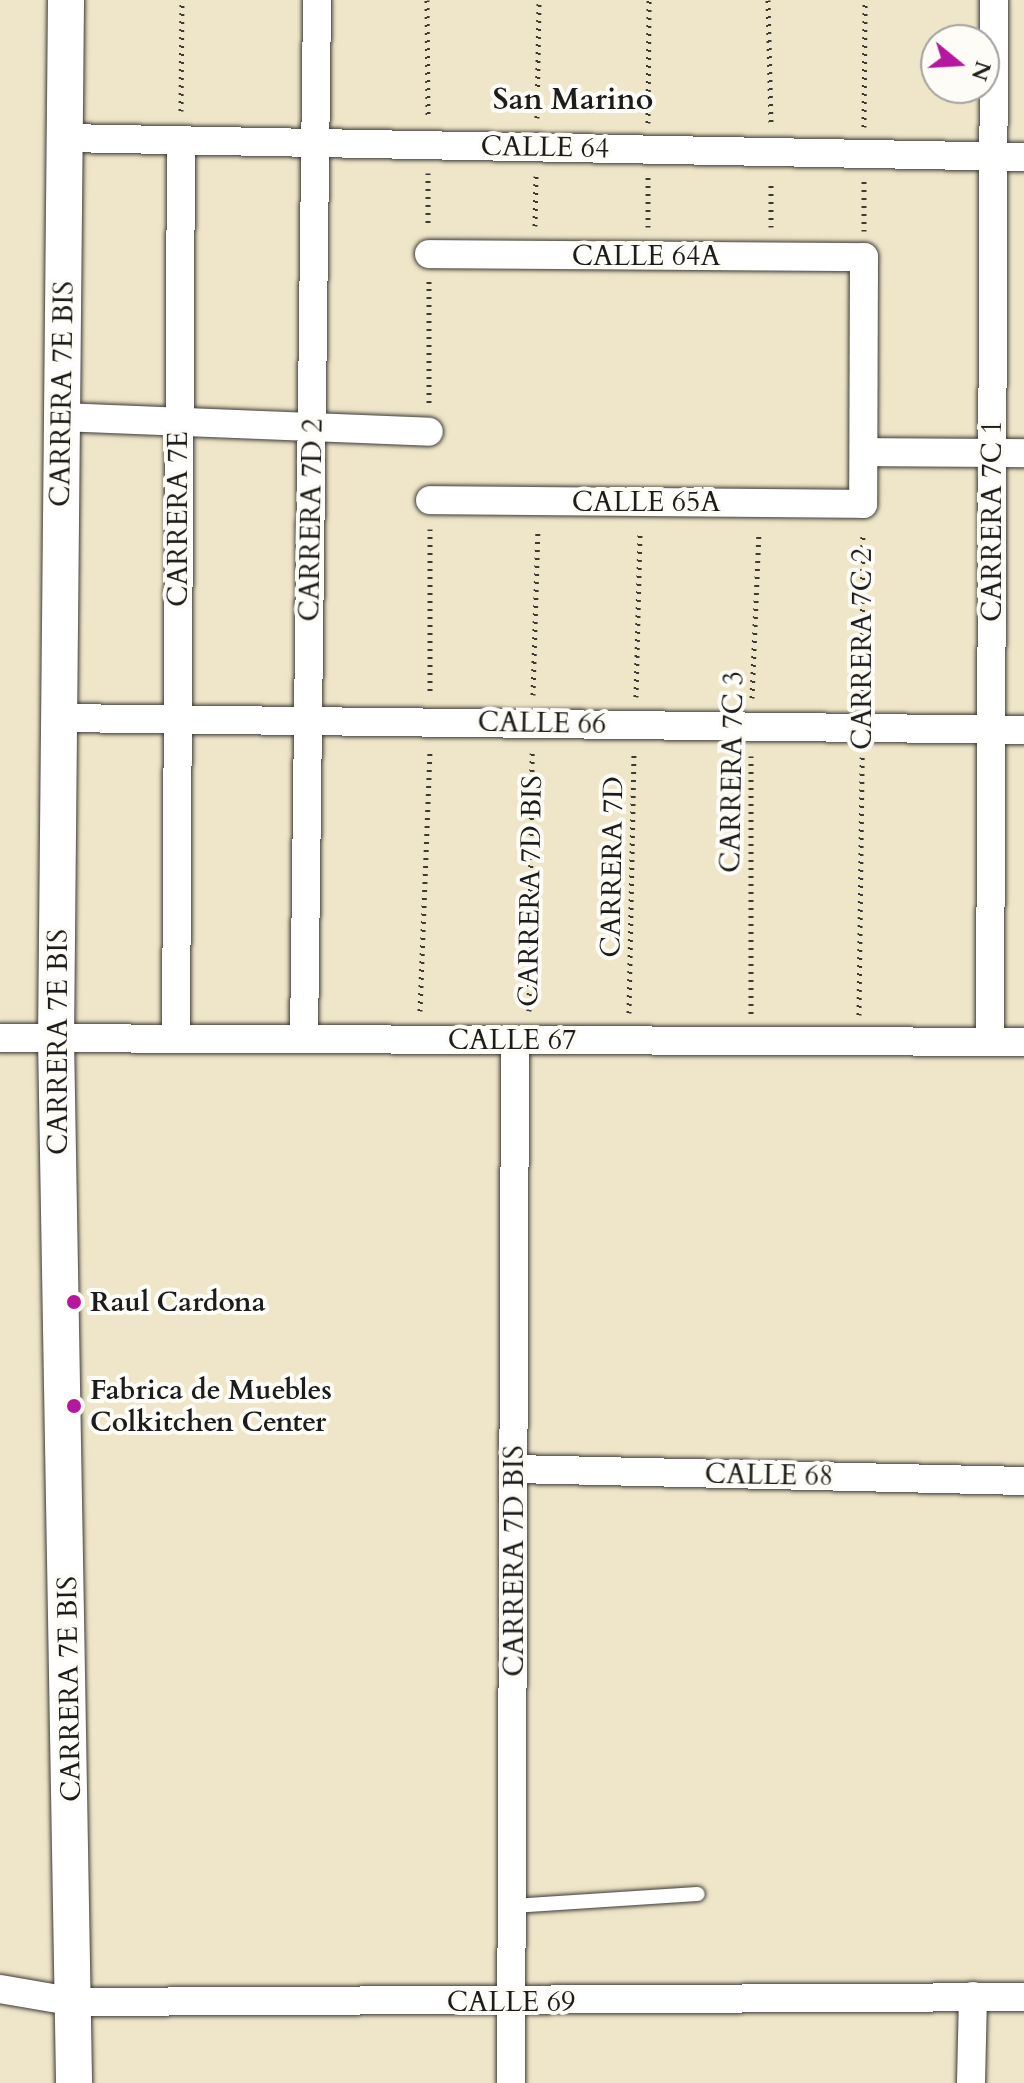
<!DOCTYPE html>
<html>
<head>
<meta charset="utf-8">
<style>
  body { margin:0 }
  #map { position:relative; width:1024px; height:2083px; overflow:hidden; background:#efe6c9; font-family:Cardo,serif }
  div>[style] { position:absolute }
  .path>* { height:5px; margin-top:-2.5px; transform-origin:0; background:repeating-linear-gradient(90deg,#3c3a36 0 2px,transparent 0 8px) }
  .roads { filter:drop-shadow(0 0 2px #3c3a36) drop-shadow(0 0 2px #3c3a36) }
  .service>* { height:14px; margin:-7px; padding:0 7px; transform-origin:7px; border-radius:7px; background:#fff }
  .minor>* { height:28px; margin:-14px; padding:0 14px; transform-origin:14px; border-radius:14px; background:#fff }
  .tertiary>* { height:36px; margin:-18px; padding:0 18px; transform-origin:18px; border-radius:18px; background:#fff }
  .dots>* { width:22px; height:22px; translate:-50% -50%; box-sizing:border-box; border:4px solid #fdfcf7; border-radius:50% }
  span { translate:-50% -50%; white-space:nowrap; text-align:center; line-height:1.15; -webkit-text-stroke:8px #fdfcf7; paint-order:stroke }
  .street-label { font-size:28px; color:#1c1c1c }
  .poi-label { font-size:28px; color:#1c1c1c; font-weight:700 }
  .left { translate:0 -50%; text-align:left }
  .neighbourhood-label { font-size:30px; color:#1c1c1c; font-weight:700 }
  .north { position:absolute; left:920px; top:24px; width:80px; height:80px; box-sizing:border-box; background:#fdfcf7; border:2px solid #a3a29f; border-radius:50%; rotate:108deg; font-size:22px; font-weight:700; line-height:32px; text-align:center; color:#1c1c1c }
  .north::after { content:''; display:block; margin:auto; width:28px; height:36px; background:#b5179e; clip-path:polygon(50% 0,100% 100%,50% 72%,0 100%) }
</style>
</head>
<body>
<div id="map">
  <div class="path">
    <div style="left:427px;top:0;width:119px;rotate:89.5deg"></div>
    <div style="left:768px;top:0;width:123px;rotate:88.6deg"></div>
    <div style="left:181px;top:111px;width:111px;rotate:-89.5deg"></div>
    <div style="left:537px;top:118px;width:118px;rotate:-89deg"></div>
    <div style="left:648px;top:123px;width:123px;rotate:-89.5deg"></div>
    <div style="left:864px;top:127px;width:127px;rotate:-89.5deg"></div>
    <div style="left:428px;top:173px;width:54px;rotate:90deg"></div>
    <div style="left:535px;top:226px;width:50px;rotate:-88.9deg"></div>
    <div style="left:648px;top:227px;width:50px;rotate:-90deg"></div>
    <div style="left:771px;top:227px;width:46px;rotate:-90deg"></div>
    <div style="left:864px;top:231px;width:50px;rotate:-90deg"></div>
    <div style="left:429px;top:281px;width:122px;rotate:90deg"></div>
    <div style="left:430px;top:529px;width:166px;rotate:90deg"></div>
    <div style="left:533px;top:695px;width:166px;rotate:-88.3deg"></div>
    <div style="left:636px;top:697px;width:166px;rotate:-88.6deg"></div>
    <div style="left:752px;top:698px;width:166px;rotate:-87.6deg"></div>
    <div style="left:862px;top:699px;width:166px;rotate:-89.7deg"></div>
    <div style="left:751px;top:756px;width:258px;rotate:90deg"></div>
    <div style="left:420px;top:1011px;width:262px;rotate:-87.8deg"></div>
    <div style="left:529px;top:1011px;width:258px;rotate:-89.3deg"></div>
    <div style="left:629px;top:1013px;width:262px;rotate:-88.9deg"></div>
    <div style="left:859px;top:1015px;width:258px;rotate:-89.3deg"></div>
  </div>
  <div class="roads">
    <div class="service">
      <div style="left:512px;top:1906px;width:186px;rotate:-3.7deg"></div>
    </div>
    <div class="minor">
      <div style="left:65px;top:138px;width:959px;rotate:1.14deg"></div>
      <div style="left:429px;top:254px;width:435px;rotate:0.4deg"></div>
      <div style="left:864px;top:257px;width:247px;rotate:90.2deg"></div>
      <div style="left:863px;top:504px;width:433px;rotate:-179.5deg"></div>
      <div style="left:62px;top:417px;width:367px;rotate:2.3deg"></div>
      <div style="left:864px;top:452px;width:160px;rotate:0.4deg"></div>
      <div style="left:59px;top:718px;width:965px;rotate:0.71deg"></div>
      <div style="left:0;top:1038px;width:1024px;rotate:0.22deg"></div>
      <div style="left:176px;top:1039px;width:899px;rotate:-89.68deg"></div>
      <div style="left:304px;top:1039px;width:1039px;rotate:-89.28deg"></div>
      <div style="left:990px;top:1042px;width:1042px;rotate:-89.78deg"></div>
      <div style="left:515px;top:1469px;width:509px;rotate:1.35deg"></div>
      <div style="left:0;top:1989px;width:76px;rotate:9.8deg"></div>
      <div style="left:75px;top:2002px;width:949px;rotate:-0.3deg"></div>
      <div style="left:511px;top:2083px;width:1043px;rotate:-89.78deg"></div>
      <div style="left:971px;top:2083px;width:87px;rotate:-88.7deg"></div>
    </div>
    <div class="tertiary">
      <div style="left:66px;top:0;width:1038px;rotate:90.55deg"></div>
      <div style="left:56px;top:1038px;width:1045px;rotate:89.01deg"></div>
    </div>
  </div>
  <div class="dots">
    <div style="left:74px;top:1302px;background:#b5179e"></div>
    <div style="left:74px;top:1406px;background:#b5179e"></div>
  </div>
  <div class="street-label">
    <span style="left:545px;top:147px;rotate:1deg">CALLE 64</span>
    <span style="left:646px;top:256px">CALLE 64A</span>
    <span style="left:62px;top:394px;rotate:-89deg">CARRERA 7E BIS</span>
    <span style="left:646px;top:502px">CALLE 65A</span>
    <span style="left:178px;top:519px;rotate:-90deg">CARRERA 7E</span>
    <span style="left:311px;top:520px;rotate:-89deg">CARRERA 7D 2</span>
    <span style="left:992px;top:521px;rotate:-90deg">CARRERA 7C 1</span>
    <span style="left:862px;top:649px;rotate:-90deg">CARRERA 7C 2</span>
    <span style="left:542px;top:723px;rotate:1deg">CALLE 66</span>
    <span style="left:732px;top:772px;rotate:-89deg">CARRERA 7C 3</span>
    <span style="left:612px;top:867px;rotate:-89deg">CARRERA 7D</span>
    <span style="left:530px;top:891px;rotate:-89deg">CARRERA 7D BIS</span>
    <span style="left:512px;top:1040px">CALLE 67</span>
    <span style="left:58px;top:1042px;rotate:-90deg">CARRERA 7E BIS</span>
    <span style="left:769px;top:1475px;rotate:1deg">CALLE 68</span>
    <span style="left:514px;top:1561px;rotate:-90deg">CARRERA 7D BIS</span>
    <span style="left:69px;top:1689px;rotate:-91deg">CARRERA 7E BIS</span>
    <span style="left:511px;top:2002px">CALLE 69</span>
  </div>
  <div class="poi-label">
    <span class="left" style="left:90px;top:1302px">Raul Cardona</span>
    <span class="left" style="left:90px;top:1406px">Fabrica de Muebles<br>Colkitchen Center</span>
  </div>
  <div class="neighbourhood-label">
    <span style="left:573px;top:100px">San Marino</span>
  </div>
  <div class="north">N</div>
</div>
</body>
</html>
